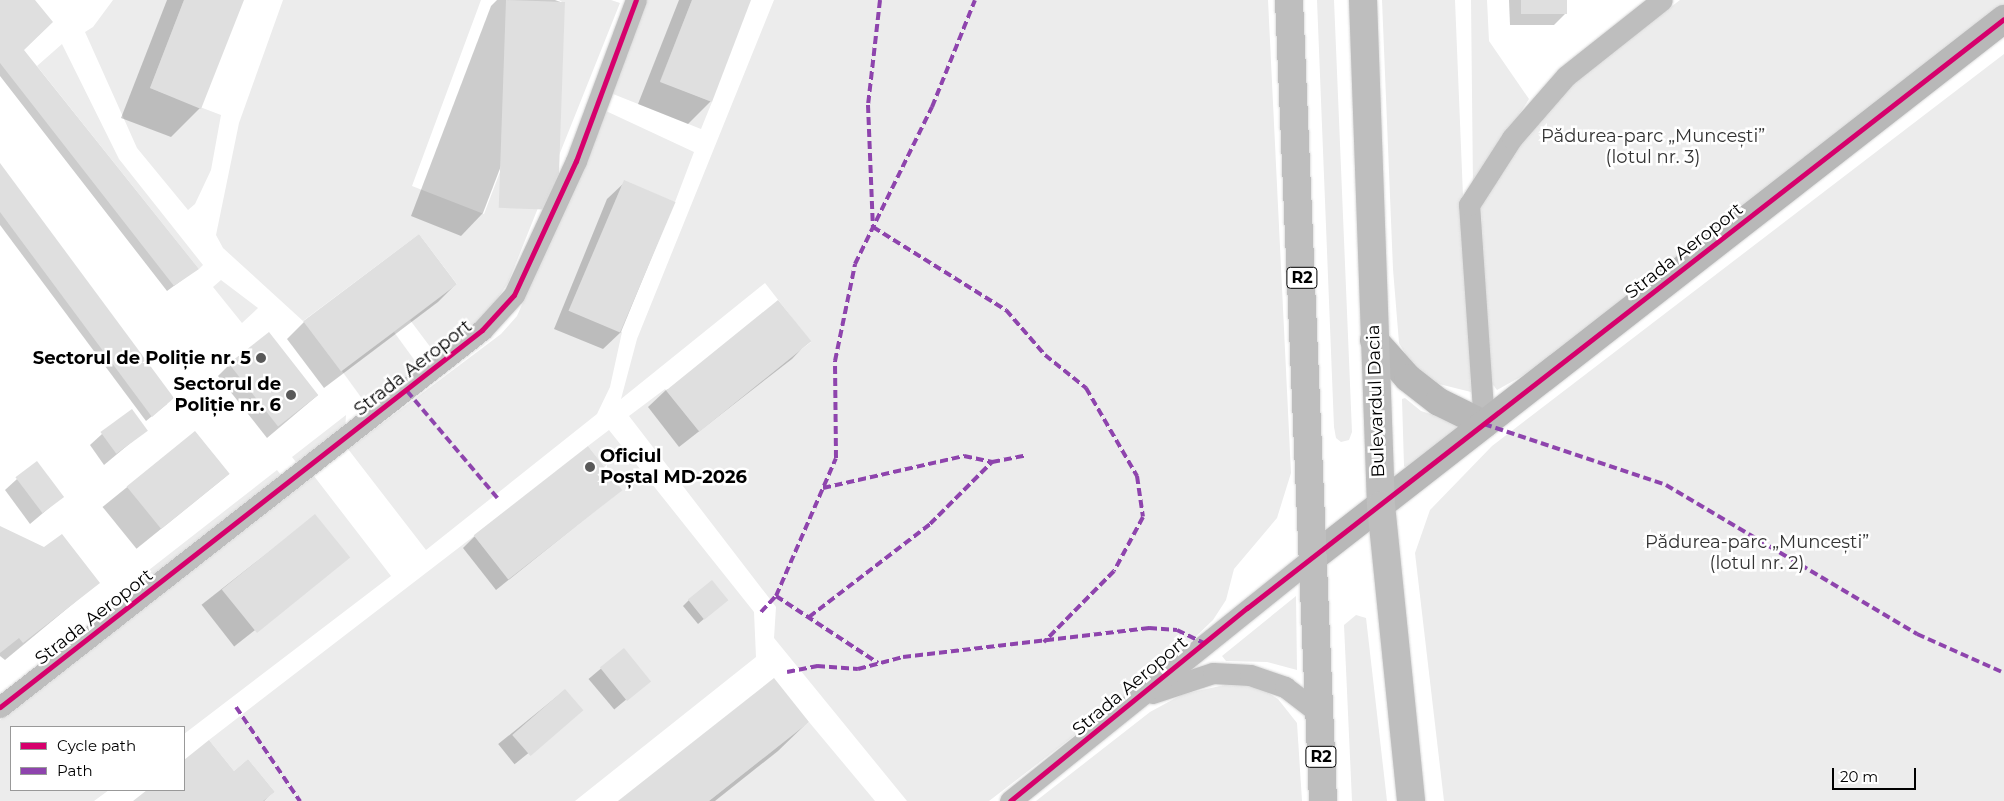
<!DOCTYPE html>
<html>
<head>
<meta charset="utf-8">
<style>
  body { margin:0 }
  #map { position:relative; width:2004px; height:801px; overflow:hidden; background:#fff; font-family:Montserrat,sans-serif }
  div>[style] { position:absolute }
  .green>* { inset:0; background:#ececec; transform-origin:0 0 }
  .shadow>* { inset:0; background:#0003; transform-origin:0 0 }
  .building>* { inset:0; background:#dfdfdf; transform-origin:0 0 }
  .roads { filter:drop-shadow(0 0 1px #dbdbdb) drop-shadow(0 0 1px #dbdbdb) }
  .street>* { height:21px; margin:-10.5px; padding:0 10.5px; transform-origin:10.5px; border-radius:10.5px; background:#bebebe }
  .secondary>* { height:28px; margin:-14px; padding:0 14px; transform-origin:14px; border-radius:14px; background:#b8b8b8 }
  .primary>* { height:28px; margin:-14px; padding:0 14px; transform-origin:14px; border-radius:14px; background:#bebebe }
  .quiet>* { height:4px; margin-top:-2px; transform-origin:0; background:repeating-linear-gradient(90deg,#8e44ad 0 8px,transparent 0 12px) }
  .cycleway>* { height:5px; margin:-2.5px; padding:0 2.5px; transform-origin:2.5px; border-radius:2.5px; background:#d6006c }
  .dots>* { width:14px; height:14px; translate:-50% -50%; box-sizing:border-box; border:2px solid #fff; border-radius:50% }
  span { translate:-50% -50%; white-space:nowrap; text-align:center; line-height:1.15; -webkit-text-stroke:5px #fff; paint-order:stroke }
  .shield-label span { padding:1px 4px; background:#fff; border:1px solid; border-radius:4px; -webkit-text-stroke-width:0 }
  .shield-label { font-size:16px; color:#000; font-weight:700 }
  .park-label { font-size:18px; color:#333 }
  .street-label { font-size:18px; color:#000 }
  .poi-label { font-size:18px; color:#000; font-weight:700 }
  .right { translate:-100% -50%; text-align:right }
  .left { translate:0 -50%; text-align:left }
  .legend { position:absolute; left:10px; top:726px; width:175px; height:65px; box-sizing:border-box; background:#fff; border:1px solid #999; margin:0; padding:6px 9px; list-style:none; font-size:15px; color:#000 }
  .legend li { display:flex; align-items:center; gap:10px; height:25px }
  .legend b { width:25px; border:1px solid #999 }
  .scale { position:absolute; left:1832px; top:768px; width:84px; height:22px; box-sizing:border-box; border:2px solid #000; border-top:0; padding-left:6px; font-size:15px; line-height:18px; white-space:nowrap; color:#000; -webkit-text-stroke:4px #fff; paint-order:stroke }
</style>
</head>
<body>
<div id="map">
  <div class="green">
    <div style="clip-path:polygon(113px 0,184px 0,150px 88px,221px 115px,211px 170px,195px 204px,188px 210px,137px 148px,85px 32px,93px 27px)"></div>
    <div style="clip-path:polygon(283px 0,481px 0,412px 186px,484px 214px,564px 3px,559px 0,611px 0,620px 3px,508px 283px,483px 320px,437px 356px,410px 320px,457px 284px,419px 234px,303px 321px,223px 248px,216px 235px,239px 123px)"></div>
    <div style="clip-path:polygon(644px 0,692px 0,660px 81px,712px 102px,701px 129px,608px 92px)"></div>
    <div style="clip-path:polygon(774px 0,1268px 0,1291px 473px,1277px 518px,1234px 569px,1226px 600px,1213px 620px,1165px 666px,989px 801px,907px 801px,774px 638px,776px 607px,629px 416px,665px 389px,698px 430px,811px 342px,765px 283px,621px 399px,637px 339px)"></div>
    <div style="clip-path:polygon(1317px 0,1334px 0,1352px 432px,1349px 440px,1341px 442px,1336px 438px,1334px 427px)"></div>
    <div style="clip-path:polygon(1382px 0,1455px 0,1471px 392px,1431px 382px,1414px 369px,1399px 343px,1393px 269px)"></div>
    <div style="clip-path:polygon(1471px 0,1487px 0,1489px 41px,1529px 99px,1473px 188px)"></div>
    <div style="clip-path:polygon(1680px 0,2004px 0,2004px 5px,1524px 375px,1497px 390px,1490px 381px,1481px 206px,1526px 135px,1585px 72px)"></div>
    <div style="clip-path:polygon(62px 44px,119px 159px,203px 265px,199px 269px,37px 66px)"></div>
    <div style="clip-path:polygon(2004px 54px,2004px 801px,1444px 801px,1415px 553px,1430px 510px,1492px 446px)"></div>
    <div style="clip-path:polygon(606px 111px,694px 152px,675px 202px,624px 181px,571px 311px,622px 332px,610px 387px,597px 414px,426px 550px,348px 449px,501px 334px,517px 316px)"></div>
    <div style="clip-path:polygon(221px 280px,258px 308px,242px 323px,213px 287px)"></div>
    <div style="left:394px;top:332px;width:47px;height:65px;rotate:54deg"></div>
    <div style="clip-path:polygon(1405px 398px,1421px 411px,1462px 424px,1408px 470px,1404px 466px,1402px 399px)"></div>
    <div style="clip-path:polygon(346px 415px,345px 430px,299px 466px,292px 457px)"></div>
    <div style="clip-path:polygon(609px 430px,754px 612px,756px 657px,575px 801px,263px 801px,275px 792px,248px 759px,234px 771px,209px 740px,474px 536px,509px 579px,622px 490px,588px 446px)"></div>
    <div style="left:277px;top:470px;width:11px;height:180px;rotate:52deg"></div>
    <div style="clip-path:polygon(314px 476px,391px 576px,184px 734px,184px 727px,11px 727px,11px 790px,109px 790px,94px 801px,0 801px,0 720px)"></div>
    <div style="clip-path:polygon(1296px 596px,1297px 670px,1267px 662px,1226px 661px,1222px 656px)"></div>
    <div style="clip-path:polygon(1356px 615px,1366px 618px,1387px 801px,1352px 801px,1344px 625px)"></div>
    <div style="clip-path:polygon(1225px 685px,1259px 687px,1278px 699px,1297px 723px,1302px 801px,1036px 801px,1150px 712px,1183px 694px)"></div>
    <div style="clip-path:polygon(809px 722px,875px 801px,709px 801px)"></div>
  </div>
  <div class="shadow">
    <div style="clip-path:polygon(0 0,33px 0,23px 50px,197px 269px,167px 291px,0 76px)"></div>
    <div style="clip-path:polygon(167px 0,243px 0,200px 108px,171px 137px,121px 118px)"></div>
    <div style="clip-path:polygon(497px 0,555px 0,563px 3px,483px 213px,461px 236px,411px 216px,491px 6px)"></div>
    <div style="clip-path:polygon(679px 0,750px 0,711px 101px,688px 124px,638px 104px)"></div>
    <div style="clip-path:polygon(1509px 0,1566px 0,1566px 13px,1554px 25px,1510px 25px)"></div>
    <div style="clip-path:polygon(0 166px,167px 404px,146px 421px,0 225px)"></div>
    <div style="clip-path:polygon(625px 182px,674px 203px,621px 332px,603px 349px,554px 329px,607px 199px)"></div>
    <div style="clip-path:polygon(456px 284px,438px 302px,324px 388px,287px 339px,304px 322px)"></div>
    <div style="clip-path:polygon(809px 341px,792px 359px,679px 447px,648px 407px,666px 390px)"></div>
    <div style="clip-path:polygon(230px 364px,318px 395px,267px 438px,218px 376px)"></div>
    <div style="clip-path:polygon(146px 430px,104px 465px,90px 445px,102px 434px)"></div>
    <div style="left:195px;top:432px;width:54px;height:119px;rotate:51deg"></div>
    <div style="clip-path:polygon(17px 479px,62px 497px,30px 524px,5px 490px)"></div>
    <div style="clip-path:polygon(621px 490px,496px 590px,463px 548px,475px 536px)"></div>
    <div style="left:315px;top:516px;width:53px;height:144px;rotate:52deg"></div>
    <div style="clip-path:polygon(0 527px,98px 583px,5px 660px,0 656px)"></div>
    <div style="clip-path:polygon(689px 600px,720px 605px,698px 624px,683px 606px)"></div>
    <div style="left:623px;top:650px;width:40px;height:45px;rotate:50deg"></div>
    <div style="left:565px;top:690px;width:26px;height:86px;rotate:51deg"></div>
    <div style="clip-path:polygon(808px 722px,778px 751px,715px 801px,620px 801px)"></div>
    <div style="clip-path:polygon(209px 741px,234px 772px,273px 792px,264px 801px,135px 801px,149px 790px,184px 790px,184px 761px)"></div>
  </div>
  <div class="building">
    <div style="clip-path:polygon(0 0,35px 0,53px 22px,24px 50px,199px 269px,174px 286px,0 63px)"></div>
    <div style="clip-path:polygon(184px 0,244px 0,201px 109px,150px 88px)"></div>
    <div style="left:506px;top:0;width:59px;height:208px;rotate:2deg"></div>
    <div style="clip-path:polygon(692px 0,751px 0,712px 102px,660px 82px)"></div>
    <div style="left:1521px;top:0;width:46px;height:14px"></div>
    <div style="clip-path:polygon(0 163px,174px 398px,152px 417px,0 212px)"></div>
    <div style="left:624px;top:180px;width:56px;height:142px;rotate:23deg"></div>
    <div style="left:419px;top:234px;width:63px;height:145px;rotate:53deg"></div>
    <div style="left:778px;top:300px;width:53px;height:144px;rotate:51deg"></div>
    <div style="left:269px;top:332px;width:80px;height:51px;rotate:52deg"></div>
    <div style="left:132px;top:409px;width:27px;height:39px;rotate:54deg"></div>
    <div style="left:195px;top:431px;width:55px;height:88px;rotate:51deg"></div>
    <div style="left:588px;top:446px;width:56px;height:145px;rotate:52deg"></div>
    <div style="left:37px;top:461px;width:45px;height:27px;rotate:53deg"></div>
    <div style="left:315px;top:514px;width:56px;height:120px;rotate:51deg"></div>
    <div style="clip-path:polygon(0 526px,44px 547px,62px 534px,100px 583px,23px 643px,19px 638px,0 653px)"></div>
    <div style="left:712px;top:580px;width:26px;height:31px;rotate:51deg"></div>
    <div style="left:624px;top:648px;width:43px;height:31px;rotate:51deg"></div>
    <div style="clip-path:polygon(774px 678px,809px 722px,709px 801px,618px 801px)"></div>
    <div style="left:565px;top:689px;width:28px;height:70px;rotate:49deg"></div>
    <div style="clip-path:polygon(209px 740px,234px 771px,248px 759px,275px 792px,263px 801px,133px 801px,147px 790px,184px 790px,184px 760px)"></div>
  </div>
  <div class="roads">
    <div class="street">
      <div style="left:1484px;top:424px;width:220px;rotate:-93.9deg"></div>
      <div style="left:1469px;top:205px;width:80px;rotate:-57.3deg"></div>
      <div style="left:1512px;top:138px;width:82px;rotate:-48.9deg"></div>
      <div style="left:1566px;top:76px;width:122px;rotate:-38.4deg"></div>
      <div style="left:1152px;top:693px;width:64px;rotate:-18.2deg"></div>
      <div style="left:1213px;top:673px;width:37px;rotate:3deg"></div>
      <div style="left:1250px;top:675px;width:37px;rotate:19deg"></div>
      <div style="left:1285px;top:687px;width:43px;rotate:37.4deg"></div>
      <div style="left:0;top:707px;width:612px;rotate:-38.03deg"></div>
      <div style="left:482px;top:330px;width:47px;rotate:-47.6deg"></div>
      <div style="left:514px;top:295px;width:148px;rotate:-65.2deg"></div>
      <div style="left:576px;top:161px;width:172px;rotate:-69.6deg"></div>
      <div style="left:1010px;top:801px;width:391px;rotate:-38.8deg"></div>
    </div>
    <div class="secondary">
      <div style="left:1374px;top:340px;width:51px;rotate:48.2deg"></div>
      <div style="left:1408px;top:378px;width:39px;rotate:38deg"></div>
      <div style="left:1439px;top:402px;width:50px;rotate:26.1deg"></div>
      <div style="left:1315px;top:556px;width:874px;rotate:-37.93deg"></div>
    </div>
    <div class="primary">
      <div style="left:1289px;top:0;width:802px;rotate:87.57deg"></div>
      <div style="left:1363px;top:0;width:505px;rotate:87.96deg"></div>
      <div style="left:1381px;top:505px;width:298px;rotate:84.2deg"></div>
    </div>
  </div>
  <div class="quiet">
    <div style="left:880px;top:0;width:106px;rotate:96.5deg"></div>
    <div style="left:868px;top:105px;width:122px;rotate:87.7deg"></div>
    <div style="left:873px;top:227px;width:157px;rotate:32deg"></div>
    <div style="left:1006px;top:310px;width:60px;rotate:49.1deg"></div>
    <div style="left:1045px;top:355px;width:53px;rotate:38.8deg"></div>
    <div style="left:1086px;top:388px;width:102px;rotate:59.9deg"></div>
    <div style="left:1137px;top:476px;width:41px;rotate:81.7deg"></div>
    <div style="left:1143px;top:517px;width:61px;rotate:118.2deg"></div>
    <div style="left:1114px;top:571px;width:100px;rotate:134.6deg"></div>
    <div style="left:407px;top:391px;width:144px;rotate:49.8deg"></div>
    <div style="left:1484px;top:424px;width:192px;rotate:18.5deg"></div>
    <div style="left:1666px;top:485px;width:292px;rotate:30.7deg"></div>
    <div style="left:1917px;top:634px;width:95px;rotate:24.1deg"></div>
    <div style="left:823px;top:488px;width:145px;rotate:-12.8deg"></div>
    <div style="left:964px;top:456px;width:29px;rotate:12deg"></div>
    <div style="left:776px;top:596px;width:122px;rotate:33.3deg"></div>
    <div style="left:761px;top:612px;width:22px;rotate:-47deg"></div>
    <div style="left:776px;top:596px;width:150px;rotate:-66.5deg"></div>
    <div style="left:836px;top:458px;width:97px;rotate:-90.6deg"></div>
    <div style="left:835px;top:361px;width:99px;rotate:-78.3deg"></div>
    <div style="left:855px;top:264px;width:175px;rotate:-63.9deg"></div>
    <div style="left:932px;top:107px;width:115px;rotate:-68.1deg"></div>
    <div style="left:809px;top:617px;width:153px;rotate:-37.5deg"></div>
    <div style="left:930px;top:524px;width:88px;rotate:-45deg"></div>
    <div style="left:992px;top:462px;width:33px;rotate:-11deg"></div>
    <div style="left:787px;top:672px;width:31px;rotate:-11deg"></div>
    <div style="left:817px;top:666px;width:41px;rotate:4.2deg"></div>
    <div style="left:858px;top:669px;width:47px;rotate:-14.9deg"></div>
    <div style="left:903px;top:657px;width:248px;rotate:-6.7deg"></div>
    <div style="left:1149px;top:628px;width:28px;rotate:4deg"></div>
    <div style="left:1177px;top:630px;width:30px;rotate:26deg"></div>
    <div style="left:236px;top:707px;width:114px;rotate:55.8deg"></div>
  </div>
  <div class="cycleway">
    <div style="left:0;top:707px;width:612px;rotate:-38.03deg"></div>
    <div style="left:482px;top:330px;width:47px;rotate:-47.6deg"></div>
    <div style="left:514px;top:295px;width:148px;rotate:-65.2deg"></div>
    <div style="left:576px;top:161px;width:172px;rotate:-69.6deg"></div>
    <div style="left:1010px;top:801px;width:306px;rotate:-39.2deg"></div>
    <div style="left:1247px;top:608px;width:959px;rotate:-37.89deg"></div>
  </div>
  <div class="dots">
    <div style="left:261px;top:358px;background:#595959"></div>
    <div style="left:291px;top:395px;background:#595959"></div>
    <div style="left:590px;top:467px;background:#595959"></div>
  </div>
  <div class="shield-label">
    <span style="left:1302px;top:278px">R2</span>
    <span style="left:1321px;top:757px">R2</span>
  </div>
  <div class="park-label">
    <span style="left:1653px;top:147px">Pădurea-parc „Muncești”<br>(lotul nr. 3)</span>
    <span style="left:1757px;top:553px">Pădurea-parc „Muncești”<br>(lotul nr. 2)</span>
  </div>
  <div class="street-label">
    <span style="left:1684px;top:251px;rotate:-38deg">Strada Aeroport</span>
    <span style="left:413px;top:368px;rotate:-38deg">Strada Aeroport</span>
    <span style="left:1376px;top:401px;rotate:-92deg">Bulevardul Dacia</span>
    <span style="left:94px;top:617px;rotate:-38deg">Strada Aeroport</span>
    <span style="left:1130px;top:686px;rotate:-40deg">Strada Aeroport</span>
  </div>
  <div class="poi-label">
    <span class="right" style="left:251px;top:358px">Sectorul de Poliție nr. 5</span>
    <span class="right" style="left:281px;top:395px">Sectorul de<br>Poliție nr. 6</span>
    <span class="left" style="left:600px;top:467px">Oficiul<br>Poștal MD-2026</span>
  </div>
  <ul class="legend">
  <li><b style="height:6px;background:#d6006c"></b>Cycle path</li>
  <li><b style="height:6px;background:#8e44ad"></b>Path</li>
  </ul>
  <div class="scale">20 m</div>
</div>
</body>
</html>
